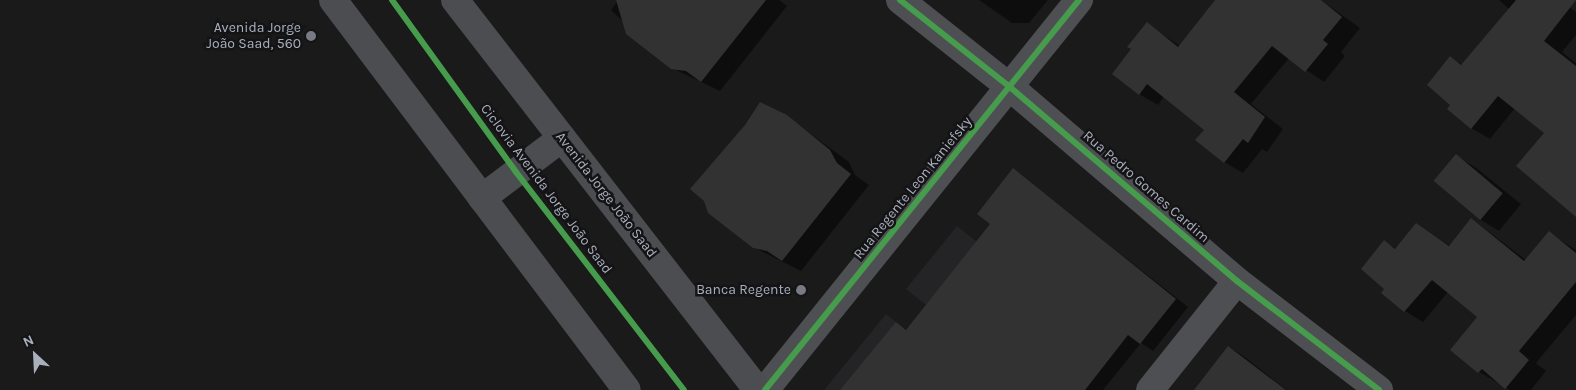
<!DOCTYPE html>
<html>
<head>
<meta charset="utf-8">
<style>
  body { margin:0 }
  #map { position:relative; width:1576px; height:390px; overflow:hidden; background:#1a1a1a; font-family:Karla,sans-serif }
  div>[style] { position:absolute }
  .built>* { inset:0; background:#242326 }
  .shadow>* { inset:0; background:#0007 }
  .building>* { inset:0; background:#323232; transform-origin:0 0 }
  .street>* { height:28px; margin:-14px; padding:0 14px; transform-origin:14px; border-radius:14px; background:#4e4f53 }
  .secondary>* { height:28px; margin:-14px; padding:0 14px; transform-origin:14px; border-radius:14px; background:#4c4d51 }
  .cycleway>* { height:6px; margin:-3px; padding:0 3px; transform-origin:3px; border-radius:3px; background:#469c4c }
  .dots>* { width:14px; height:14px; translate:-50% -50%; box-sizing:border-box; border:2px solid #141416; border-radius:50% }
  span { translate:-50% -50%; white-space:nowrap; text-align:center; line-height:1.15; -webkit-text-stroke:5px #141416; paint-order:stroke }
  .poi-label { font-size:14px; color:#aaafbc }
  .right { translate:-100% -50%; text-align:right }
  .street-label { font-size:14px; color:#aaafbc }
  .north { position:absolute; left:10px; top:330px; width:50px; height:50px; -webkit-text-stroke:4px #141416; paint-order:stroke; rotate:335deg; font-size:14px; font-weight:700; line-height:20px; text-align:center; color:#aaafbc }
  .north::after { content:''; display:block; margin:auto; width:18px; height:22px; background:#aaafbc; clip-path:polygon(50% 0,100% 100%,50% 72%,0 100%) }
</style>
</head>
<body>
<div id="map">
  <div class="built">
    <div style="clip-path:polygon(957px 226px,1046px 297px,926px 305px,906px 289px)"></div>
    <div style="clip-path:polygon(886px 314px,948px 364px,972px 390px,824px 390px)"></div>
  </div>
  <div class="shadow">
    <div style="clip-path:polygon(618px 0,779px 0,787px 6px,720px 91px,672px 68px,611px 10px)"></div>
    <div style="clip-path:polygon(979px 0,1048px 0,1029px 23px,1012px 23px)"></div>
    <div style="clip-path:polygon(1216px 0,1321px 0,1360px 28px,1341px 52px,1345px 56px,1324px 82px,1289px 58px,1251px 104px,1283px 129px,1267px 152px,1262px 149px,1243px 173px,1224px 162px,1206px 130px,1164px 96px,1158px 105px,1139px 94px,1133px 49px,1147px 24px,1180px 46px)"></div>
    <div style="clip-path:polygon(1499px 0,1560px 0,1576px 12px,1576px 35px,1562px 52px,1576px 63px,1576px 213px,1546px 133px,1515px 108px,1490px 139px,1471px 128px,1452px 105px,1451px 58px,1463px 65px,1510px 10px)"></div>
    <div style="clip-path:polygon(786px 116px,849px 162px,855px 175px,869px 185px,801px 271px,753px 247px)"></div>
    <div style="clip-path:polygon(1456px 156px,1475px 167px,1521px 204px,1499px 231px,1481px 220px,1435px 181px)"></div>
    <div style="clip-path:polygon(1014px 170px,1188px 307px,1153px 351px,1141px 343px,1103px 390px,842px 390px,896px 323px,907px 330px,992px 224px)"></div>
    <div style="clip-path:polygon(1472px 219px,1526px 260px,1549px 233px,1576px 250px,1576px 315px,1536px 363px,1546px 371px,1531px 390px,1510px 390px,1479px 372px,1479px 317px,1448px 292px,1423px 322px,1405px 311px,1386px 289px,1384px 242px,1397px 249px,1417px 225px,1451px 246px)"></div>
    <div style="clip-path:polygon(1229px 347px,1242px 355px,1287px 390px,1195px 390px)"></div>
  </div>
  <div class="building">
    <div style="clip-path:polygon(616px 0,766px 0,701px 82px,686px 71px,671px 69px,626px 34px)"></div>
    <div style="clip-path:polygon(1215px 0,1321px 0,1342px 17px,1323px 40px,1328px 44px,1305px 72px,1272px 46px,1234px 92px,1265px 117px,1248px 143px,1243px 139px,1224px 163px,1195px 140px,1204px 130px,1147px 84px,1139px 95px,1112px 74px,1131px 49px,1127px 47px,1147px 22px,1178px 47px)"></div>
    <div style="clip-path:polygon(1516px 0,1576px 0,1544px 41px,1576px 66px,1576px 217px,1516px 166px,1544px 133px,1498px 96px,1471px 129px,1447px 109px,1450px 105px,1427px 85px,1450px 56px,1461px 65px)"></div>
    <div style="clip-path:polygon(760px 102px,787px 115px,830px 150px,837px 163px,851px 174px,782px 261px,767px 251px,753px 248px,708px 213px,704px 201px,690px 189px,745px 125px)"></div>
    <div style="left:1456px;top:154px;width:61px;height:35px;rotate:40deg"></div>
    <div style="clip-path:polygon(1013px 168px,1176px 299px,1140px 344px,1128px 335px,1085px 390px,840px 390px,896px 322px,906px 330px,990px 224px,977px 214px)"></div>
    <div style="clip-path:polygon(1471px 218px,1524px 261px,1549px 231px,1576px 253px,1576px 282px,1519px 351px,1529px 360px,1505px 389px,1482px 369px,1478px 373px,1450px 350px,1477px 317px,1432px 280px,1404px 312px,1381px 293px,1384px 289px,1361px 269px,1384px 240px,1395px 249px,1416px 223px,1449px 246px)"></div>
    <div style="clip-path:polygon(1228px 346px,1286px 390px,1194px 390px)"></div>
  </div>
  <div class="street">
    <div style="left:900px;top:0;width:142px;rotate:38.4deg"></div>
    <div style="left:1011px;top:88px;width:297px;rotate:40.5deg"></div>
    <div style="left:1237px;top:281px;width:179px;rotate:37.5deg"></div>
    <div style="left:765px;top:390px;width:501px;rotate:-51.16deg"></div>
    <div style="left:1150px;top:390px;width:139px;rotate:-51.4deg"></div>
  </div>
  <div class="secondary">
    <div style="left:333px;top:0;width:488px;rotate:53deg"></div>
    <div style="left:455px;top:0;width:493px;rotate:52.2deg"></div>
    <div style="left:482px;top:198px;width:100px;rotate:-36.9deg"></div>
  </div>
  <div class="cycleway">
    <div style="left:392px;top:0;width:212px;rotate:54.2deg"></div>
    <div style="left:516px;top:172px;width:275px;rotate:52.4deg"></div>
    <div style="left:900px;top:0;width:142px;rotate:38.4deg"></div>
    <div style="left:1011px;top:88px;width:297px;rotate:40.5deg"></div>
    <div style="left:1237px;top:281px;width:179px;rotate:37.5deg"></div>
    <div style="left:765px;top:390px;width:501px;rotate:-51.16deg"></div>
  </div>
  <div class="dots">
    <div style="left:311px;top:36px;background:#787b83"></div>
    <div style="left:801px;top:290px;background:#787b83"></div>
  </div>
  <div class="poi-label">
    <span class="right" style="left:301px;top:36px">Avenida Jorge<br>João Saad, 560</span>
    <span class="right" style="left:791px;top:290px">Banca Regente</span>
  </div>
  <div class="street-label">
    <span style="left:1146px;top:187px;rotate:41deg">Rua Pedro Gomes Cardim</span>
    <span style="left:913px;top:188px;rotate:-51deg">Rua Regente Leon Kaniefsky</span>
    <span style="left:546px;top:189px;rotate:53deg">Ciclovia Avenida Jorge João Saad</span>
    <span style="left:606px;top:195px;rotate:52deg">Avenida Jorge João Saad</span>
  </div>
  <div class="north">N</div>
</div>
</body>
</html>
